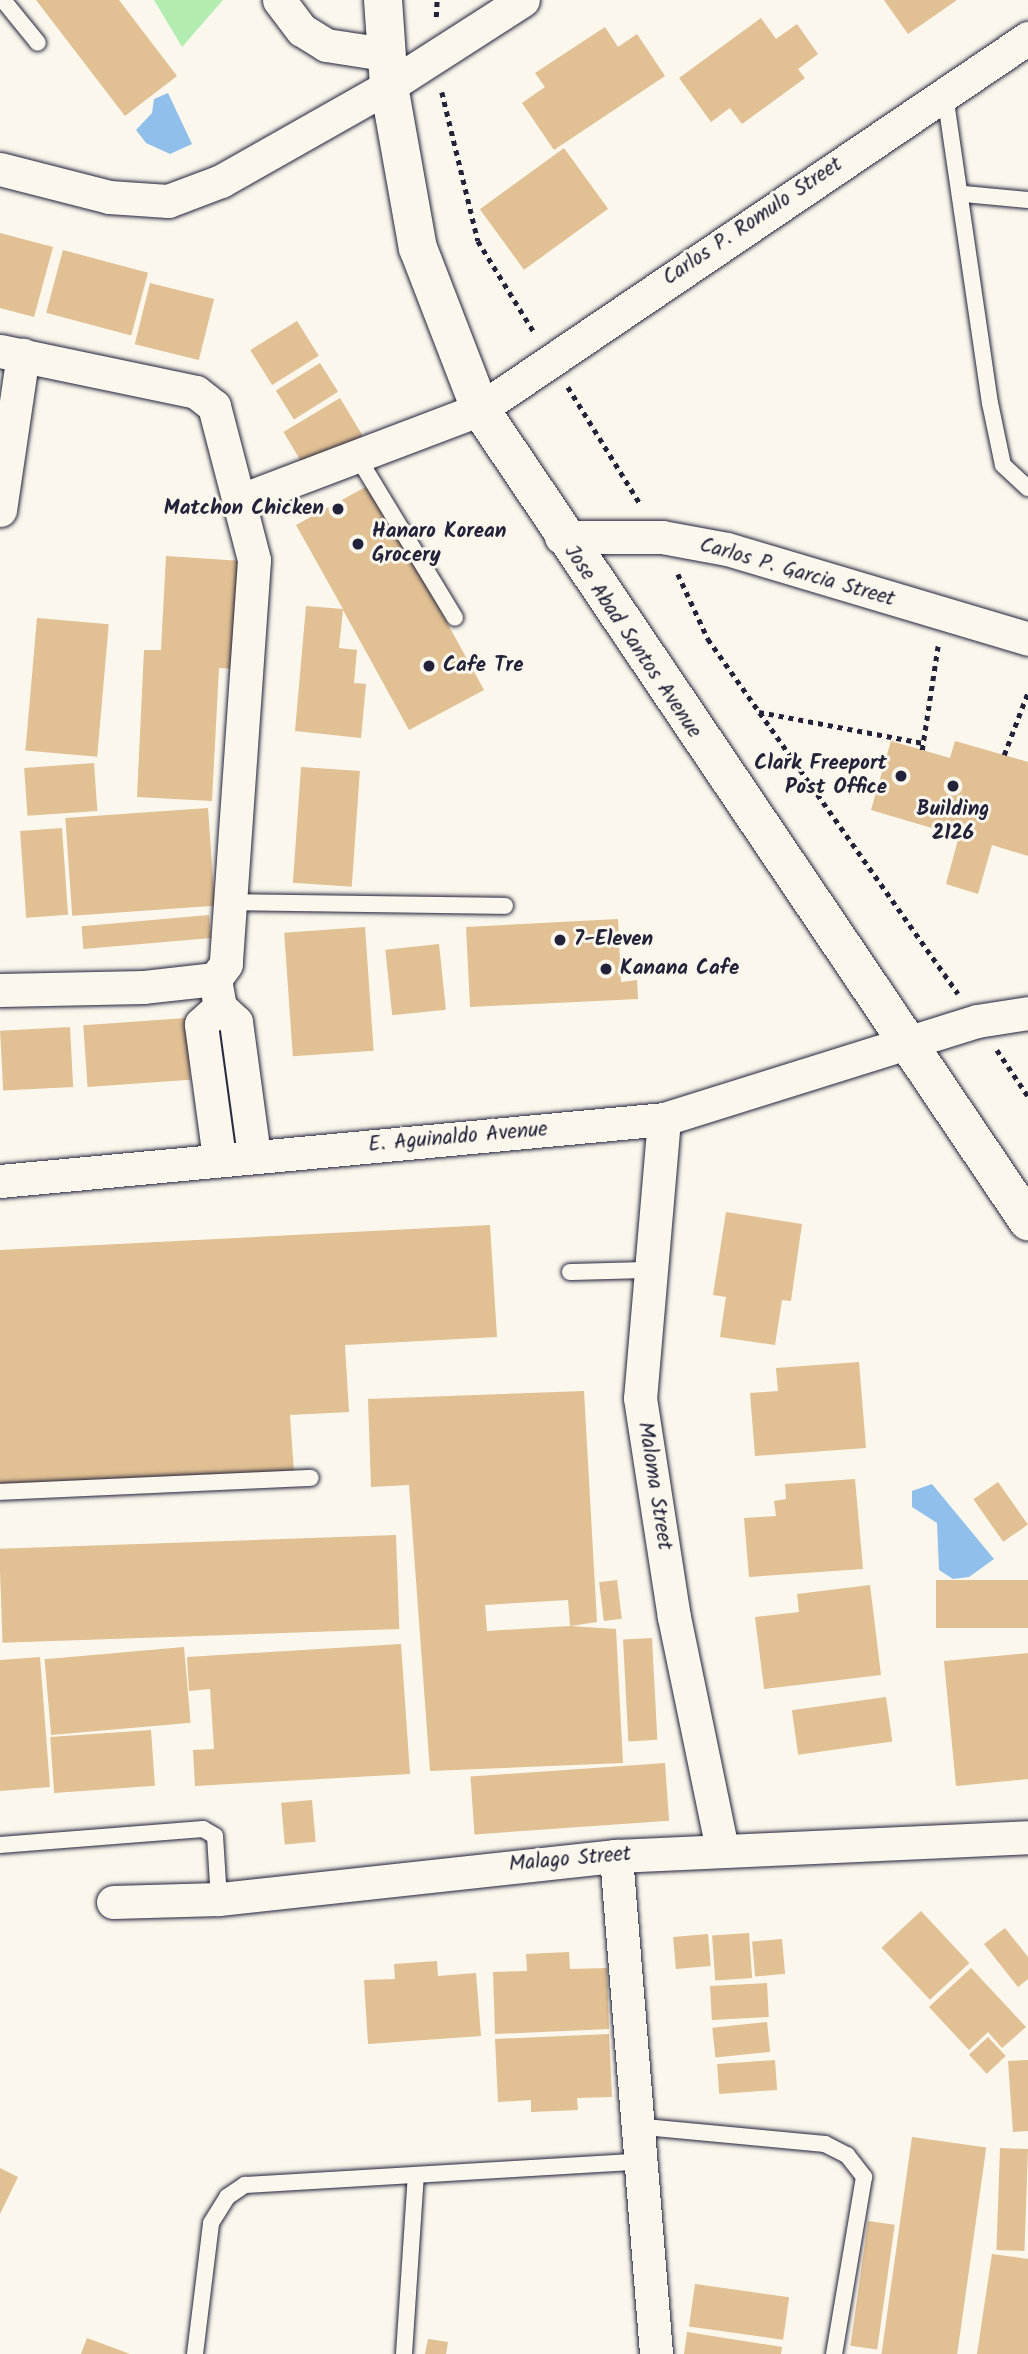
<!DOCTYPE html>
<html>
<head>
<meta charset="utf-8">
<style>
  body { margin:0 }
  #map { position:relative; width:1028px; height:2354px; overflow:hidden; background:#fbf7ec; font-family:Kalam,sans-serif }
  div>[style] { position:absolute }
  .green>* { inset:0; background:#b3ecb0 }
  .water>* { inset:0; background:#90bfeb }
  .building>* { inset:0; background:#e1c093; transform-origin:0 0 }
  .path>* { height:4.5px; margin-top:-2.25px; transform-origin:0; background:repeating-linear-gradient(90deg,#22223b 0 5px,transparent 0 10px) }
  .roads { filter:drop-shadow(0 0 2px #22223b) drop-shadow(0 0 2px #22223b) }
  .lane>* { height:16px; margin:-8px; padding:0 8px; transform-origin:8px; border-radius:8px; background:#fbf7ec }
  .street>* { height:33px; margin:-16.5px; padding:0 16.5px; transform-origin:16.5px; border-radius:16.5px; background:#fbf7ec }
  .secondary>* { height:38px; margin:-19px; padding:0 19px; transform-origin:19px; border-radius:19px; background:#fbf7ec }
  .dots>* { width:19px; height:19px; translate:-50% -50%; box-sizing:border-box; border:4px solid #fbf7ec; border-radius:50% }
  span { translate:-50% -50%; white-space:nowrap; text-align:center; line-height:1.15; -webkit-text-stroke:6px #fbf7ec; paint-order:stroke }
  .street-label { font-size:21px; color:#22223b }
  .poi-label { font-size:21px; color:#22223b; font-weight:700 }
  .right { translate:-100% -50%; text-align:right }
  .left { translate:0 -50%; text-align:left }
</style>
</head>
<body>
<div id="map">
  <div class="green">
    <div style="clip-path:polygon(154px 0,223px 0,182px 47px)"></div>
  </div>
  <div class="water">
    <div style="clip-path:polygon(168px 93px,192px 144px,170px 154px,146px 143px,136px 130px,152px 113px,154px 99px)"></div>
    <div style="clip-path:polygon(932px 1484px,994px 1559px,969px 1577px,953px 1579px,939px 1570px,937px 1523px,912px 1507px,912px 1491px)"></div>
  </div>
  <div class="building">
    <div style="clip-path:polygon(36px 0,119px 0,177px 76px,125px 116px)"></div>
    <div style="clip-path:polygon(884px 0,957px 0,908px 34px)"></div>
    <div style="clip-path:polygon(761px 18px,776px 39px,797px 24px,818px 54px,798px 69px,805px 78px,742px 124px,730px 108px,711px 122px,679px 78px)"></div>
    <div style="clip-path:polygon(605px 27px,618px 47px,637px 34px,665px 76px,554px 150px,522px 103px,545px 87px,535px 73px)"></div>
    <div style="left:564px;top:148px;width:75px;height:104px;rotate:54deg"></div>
    <div style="clip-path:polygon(0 233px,53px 247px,34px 317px,0 308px)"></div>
    <div style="left:63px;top:250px;width:88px;height:65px;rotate:15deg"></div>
    <div style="left:150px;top:283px;width:66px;height:63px;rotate:14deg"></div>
    <div style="left:297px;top:321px;width:41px;height:55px;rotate:58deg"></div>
    <div style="left:320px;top:363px;width:34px;height:52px;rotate:58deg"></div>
    <div style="left:340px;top:398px;width:44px;height:66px;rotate:59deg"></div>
    <div style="clip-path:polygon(371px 484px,484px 690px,409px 730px,343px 610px,339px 648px,357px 650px,354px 683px,366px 684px,361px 738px,295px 731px,306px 606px,343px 609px,296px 525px)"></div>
    <div style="clip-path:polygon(166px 556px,242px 561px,236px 669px,219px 668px,212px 801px,137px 797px,144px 650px,161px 650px)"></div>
    <div style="left:37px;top:618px;width:72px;height:133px;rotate:5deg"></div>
    <div style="clip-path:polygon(891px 741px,950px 758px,955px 741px,1028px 762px,1028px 856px,992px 845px,978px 894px,946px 884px,959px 836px,871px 810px)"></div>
    <div style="left:94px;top:763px;width:48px;height:70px;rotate:86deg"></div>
    <div style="left:301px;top:767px;width:59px;height:116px;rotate:4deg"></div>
    <div style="left:208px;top:808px;width:98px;height:143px;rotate:86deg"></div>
    <div style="left:62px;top:828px;width:87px;height:42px;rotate:86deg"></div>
    <div style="left:209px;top:915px;width:23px;height:128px;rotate:85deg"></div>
    <div style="clip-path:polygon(618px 919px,621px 982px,637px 980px,638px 999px,470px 1007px,466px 927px)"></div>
    <div style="left:365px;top:927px;width:124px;height:81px;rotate:86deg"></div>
    <div style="left:439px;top:944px;width:66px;height:54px;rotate:84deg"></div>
    <div style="left:186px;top:1018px;width:62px;height:103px;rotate:86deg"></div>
    <div style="left:70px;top:1027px;width:60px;height:70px;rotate:87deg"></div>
    <div style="clip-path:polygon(726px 1212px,802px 1224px,791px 1301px,782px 1300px,775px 1345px,720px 1337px,726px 1297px,713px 1295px)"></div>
    <div style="clip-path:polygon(490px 1225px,497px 1337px,345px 1345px,349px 1412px,290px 1415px,294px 1473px,0 1488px,0 1250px)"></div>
    <div style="clip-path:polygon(859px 1362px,866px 1448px,755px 1456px,750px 1393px,778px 1391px,776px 1368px)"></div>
    <div style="clip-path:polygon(evenodd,584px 1391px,597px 1622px,570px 1626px,616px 1629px,623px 1763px,430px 1771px,409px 1485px,371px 1487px,368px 1399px,584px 1391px,568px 1600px,570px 1626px,487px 1631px,485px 1605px,568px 1600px)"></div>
    <div style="clip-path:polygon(855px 1479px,863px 1569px,749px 1577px,744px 1518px,776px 1516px,774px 1501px,786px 1499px,785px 1484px)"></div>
    <div style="left:998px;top:1482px;width:52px;height:30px;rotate:55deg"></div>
    <div style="left:396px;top:1535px;width:94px;height:397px;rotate:88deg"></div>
    <div style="left:617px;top:1580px;width:39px;height:18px;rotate:83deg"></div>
    <div style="left:1028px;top:1580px;width:48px;height:92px;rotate:90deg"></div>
    <div style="clip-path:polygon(870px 1585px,881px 1675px,764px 1689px,755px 1617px,799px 1612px,797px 1594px)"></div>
    <div style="left:652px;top:1638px;width:102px;height:29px;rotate:87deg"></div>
    <div style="clip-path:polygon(401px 1644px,410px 1774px,195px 1786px,193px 1750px,214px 1749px,210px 1689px,189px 1691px,187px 1657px)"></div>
    <div style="left:184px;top:1647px;width:76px;height:140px;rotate:85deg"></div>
    <div style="clip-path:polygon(1028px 1653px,1028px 1779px,956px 1786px,944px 1661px)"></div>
    <div style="clip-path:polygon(40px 1657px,50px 1787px,0 1791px,0 1660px)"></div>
    <div style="left:886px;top:1697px;width:45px;height:95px;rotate:82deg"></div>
    <div style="left:151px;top:1730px;width:56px;height:101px;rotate:86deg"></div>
    <div style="left:665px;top:1763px;width:58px;height:195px;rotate:86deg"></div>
    <div style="left:312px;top:1800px;width:42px;height:31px;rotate:85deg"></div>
    <div style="left:921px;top:1911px;width:71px;height:54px;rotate:47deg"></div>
    <div style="clip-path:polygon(1005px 1928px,1028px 1957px,1028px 1979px,1018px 1987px,984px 1944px)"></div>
    <div style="left:749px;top:1933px;width:45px;height:37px;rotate:86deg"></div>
    <div style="left:708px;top:1934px;width:32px;height:35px;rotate:85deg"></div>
    <div style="left:782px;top:1939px;width:35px;height:30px;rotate:85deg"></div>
    <div style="clip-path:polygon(569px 1952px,570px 1969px,607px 1968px,609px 2029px,495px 2034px,493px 1972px,527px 1971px,526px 1954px)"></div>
    <div style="clip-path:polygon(437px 1961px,438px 1976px,476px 1973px,481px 2036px,368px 2044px,364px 1980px,395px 1979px,394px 1964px)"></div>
    <div style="clip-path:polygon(971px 1968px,1026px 2027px,1002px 2048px,988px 2032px,969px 2050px,929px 2007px)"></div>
    <div style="left:767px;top:1983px;width:34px;height:57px;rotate:87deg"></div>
    <div style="left:767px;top:2022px;width:30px;height:55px;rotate:84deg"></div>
    <div style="clip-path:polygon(609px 2034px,612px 2097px,577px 2098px,578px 2110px,531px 2112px,531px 2100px,498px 2102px,495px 2039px)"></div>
    <div style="left:988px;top:2037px;width:26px;height:26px;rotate:47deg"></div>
    <div style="left:775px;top:2060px;width:30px;height:58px;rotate:86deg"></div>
    <div style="clip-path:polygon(1028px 2060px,1028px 2131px,1013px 2132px,1008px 2061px)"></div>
    <div style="left:912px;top:2137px;width:75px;height:219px;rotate:8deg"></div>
    <div style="left:1000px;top:2148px;width:28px;height:102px;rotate:2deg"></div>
    <div style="clip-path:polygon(0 2168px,18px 2177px,0 2214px)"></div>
    <div style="left:868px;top:2221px;width:27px;height:126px;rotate:8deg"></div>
    <div style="clip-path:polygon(992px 2254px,1028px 2259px,1028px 2354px,977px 2354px)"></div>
    <div style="left:695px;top:2284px;width:95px;height:43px;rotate:8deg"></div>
    <div style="clip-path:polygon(687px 2332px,782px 2347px,781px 2354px,684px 2354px)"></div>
    <div style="clip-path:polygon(87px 2338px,130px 2354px,81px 2354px)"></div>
    <div style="clip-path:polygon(428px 2339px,448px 2342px,446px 2354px,425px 2354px)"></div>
  </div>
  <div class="path">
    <div style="left:436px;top:17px;width:17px;rotate:-87deg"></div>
    <div style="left:442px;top:92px;width:153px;rotate:76.4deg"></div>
    <div style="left:478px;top:241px;width:107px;rotate:58.4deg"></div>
    <div style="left:568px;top:387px;width:139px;rotate:58.3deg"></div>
    <div style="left:678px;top:574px;width:72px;rotate:65.2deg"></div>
    <div style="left:708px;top:639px;width:434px;rotate:54.8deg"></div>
    <div style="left:759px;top:712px;width:167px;rotate:10.7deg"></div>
    <div style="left:922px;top:750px;width:105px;rotate:-81.3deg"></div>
    <div style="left:1004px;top:755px;width:67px;rotate:-69.1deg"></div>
    <div style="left:997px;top:1050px;width:55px;rotate:56deg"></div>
  </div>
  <div class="roads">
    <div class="lane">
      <div style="left:3px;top:0;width:55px;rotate:50.9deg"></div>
      <div style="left:945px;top:95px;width:311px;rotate:81.7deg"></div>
      <div style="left:990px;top:403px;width:63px;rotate:78.2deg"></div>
      <div style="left:1003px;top:465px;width:34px;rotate:43deg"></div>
      <div style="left:964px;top:194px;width:64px;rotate:5.4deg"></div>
      <div style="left:357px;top:456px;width:189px;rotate:58.8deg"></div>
      <div style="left:229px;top:902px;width:276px;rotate:0.8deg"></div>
      <div style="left:570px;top:1272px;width:77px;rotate:-1.5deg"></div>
      <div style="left:0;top:1492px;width:311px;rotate:-2.6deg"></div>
      <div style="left:0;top:1845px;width:204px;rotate:-4.5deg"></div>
      <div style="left:203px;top:1829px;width:14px;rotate:30deg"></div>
      <div style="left:215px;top:1836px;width:63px;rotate:86.4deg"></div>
      <div style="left:634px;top:2126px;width:192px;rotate:5.4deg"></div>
      <div style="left:825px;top:2144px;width:25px;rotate:27deg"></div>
      <div style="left:847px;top:2155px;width:28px;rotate:52deg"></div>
      <div style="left:864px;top:2177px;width:180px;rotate:99.6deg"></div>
      <div style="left:195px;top:2354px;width:132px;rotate:-83deg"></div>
      <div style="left:211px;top:2223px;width:31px;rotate:-58deg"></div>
      <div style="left:227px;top:2197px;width:22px;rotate:-34deg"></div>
      <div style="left:245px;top:2185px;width:392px;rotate:-3.4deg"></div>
      <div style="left:404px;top:2354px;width:179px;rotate:-86.2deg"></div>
    </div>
    <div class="street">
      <div style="left:279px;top:0;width:38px;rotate:53deg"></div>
      <div style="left:302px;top:30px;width:28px;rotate:32deg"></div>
      <div style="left:326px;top:45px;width:60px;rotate:8.7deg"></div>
      <div style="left:0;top:169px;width:113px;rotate:14.4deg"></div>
      <div style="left:109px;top:197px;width:59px;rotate:3.9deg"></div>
      <div style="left:168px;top:201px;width:57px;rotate:-20.7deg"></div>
      <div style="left:221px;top:181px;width:193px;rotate:-29.5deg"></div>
      <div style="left:389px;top:86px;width:159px;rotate:-32.7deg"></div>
      <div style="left:0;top:351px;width:200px;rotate:11.8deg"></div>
      <div style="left:196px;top:392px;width:23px;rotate:38deg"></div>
      <div style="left:214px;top:406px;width:159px;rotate:75.4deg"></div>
      <div style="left:254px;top:560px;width:405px;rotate:94deg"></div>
      <div style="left:226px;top:964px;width:19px;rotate:126deg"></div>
      <div style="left:215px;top:979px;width:71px;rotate:173.6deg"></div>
      <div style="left:144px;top:987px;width:144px;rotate:178.8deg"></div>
      <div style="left:241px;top:500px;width:256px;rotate:-20.8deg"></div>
      <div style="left:480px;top:409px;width:662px;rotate:-34.1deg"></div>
      <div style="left:0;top:510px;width:157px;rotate:-81.6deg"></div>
      <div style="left:561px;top:537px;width:101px"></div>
      <div style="left:662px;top:537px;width:66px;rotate:10.5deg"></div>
      <div style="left:727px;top:549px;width:314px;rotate:16.6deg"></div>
      <div style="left:215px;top:979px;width:28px;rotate:80deg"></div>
      <div style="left:220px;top:1007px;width:22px;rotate:43deg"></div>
      <div style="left:236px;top:1022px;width:135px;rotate:82.3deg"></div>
      <div style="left:664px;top:1119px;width:280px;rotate:94.9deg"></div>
      <div style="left:640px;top:1398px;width:222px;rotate:81.2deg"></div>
      <div style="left:674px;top:1617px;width:237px;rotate:78.3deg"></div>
      <div style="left:219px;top:1158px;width:135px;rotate:-97.7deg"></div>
      <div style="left:201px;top:1024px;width:25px;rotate:-42deg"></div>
      <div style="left:0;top:1181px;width:667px;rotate:-5.33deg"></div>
      <div style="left:664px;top:1119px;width:328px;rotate:-17.4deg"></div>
      <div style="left:977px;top:1021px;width:52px;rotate:-8.9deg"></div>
      <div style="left:616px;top:1856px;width:500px;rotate:85.4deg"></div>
      <div style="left:113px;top:1902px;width:106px;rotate:-1.6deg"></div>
      <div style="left:219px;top:1899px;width:399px;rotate:-6.2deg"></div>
      <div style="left:616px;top:1856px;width:412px;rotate:-2.6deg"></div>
    </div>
    <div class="secondary">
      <div style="left:383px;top:0;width:86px;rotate:86deg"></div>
      <div style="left:389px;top:86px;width:165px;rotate:79.9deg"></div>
      <div style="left:418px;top:248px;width:173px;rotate:68.9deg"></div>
      <div style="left:480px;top:409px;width:980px;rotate:55.99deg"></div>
    </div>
  </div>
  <div class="dots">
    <div style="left:338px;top:509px;background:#22223b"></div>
    <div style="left:358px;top:544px;background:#22223b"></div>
    <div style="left:429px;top:666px;background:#22223b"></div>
    <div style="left:901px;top:776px;background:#22223b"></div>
    <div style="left:953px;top:786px;background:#22223b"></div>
    <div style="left:560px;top:940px;background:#22223b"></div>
    <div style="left:606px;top:969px;background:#22223b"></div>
  </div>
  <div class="street-label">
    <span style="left:753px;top:222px;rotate:-34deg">Carlos P. Romulo Street</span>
    <span style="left:797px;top:573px;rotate:16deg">Carlos P. Garcia Street</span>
    <span style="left:632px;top:642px;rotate:56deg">Jose Abad Santos Avenue</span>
    <span style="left:458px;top:1138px;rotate:-5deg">E. Aguinaldo Avenue</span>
    <span style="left:654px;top:1486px;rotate:81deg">Maloma Street</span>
    <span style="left:570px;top:1860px;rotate:-5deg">Malago Street</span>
  </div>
  <div class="poi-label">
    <span class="right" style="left:324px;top:509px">Matchon Chicken</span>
    <span class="left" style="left:372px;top:544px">Hanaro Korean<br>Grocery</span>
    <span class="left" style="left:443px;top:666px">Cafe Tre</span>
    <span class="right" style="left:887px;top:776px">Clark Freeport<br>Post Office</span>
    <span style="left:953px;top:822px">Building<br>2126</span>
    <span class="left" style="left:574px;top:940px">7-Eleven</span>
    <span class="left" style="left:620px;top:969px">Kanana Cafe</span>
  </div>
</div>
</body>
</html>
